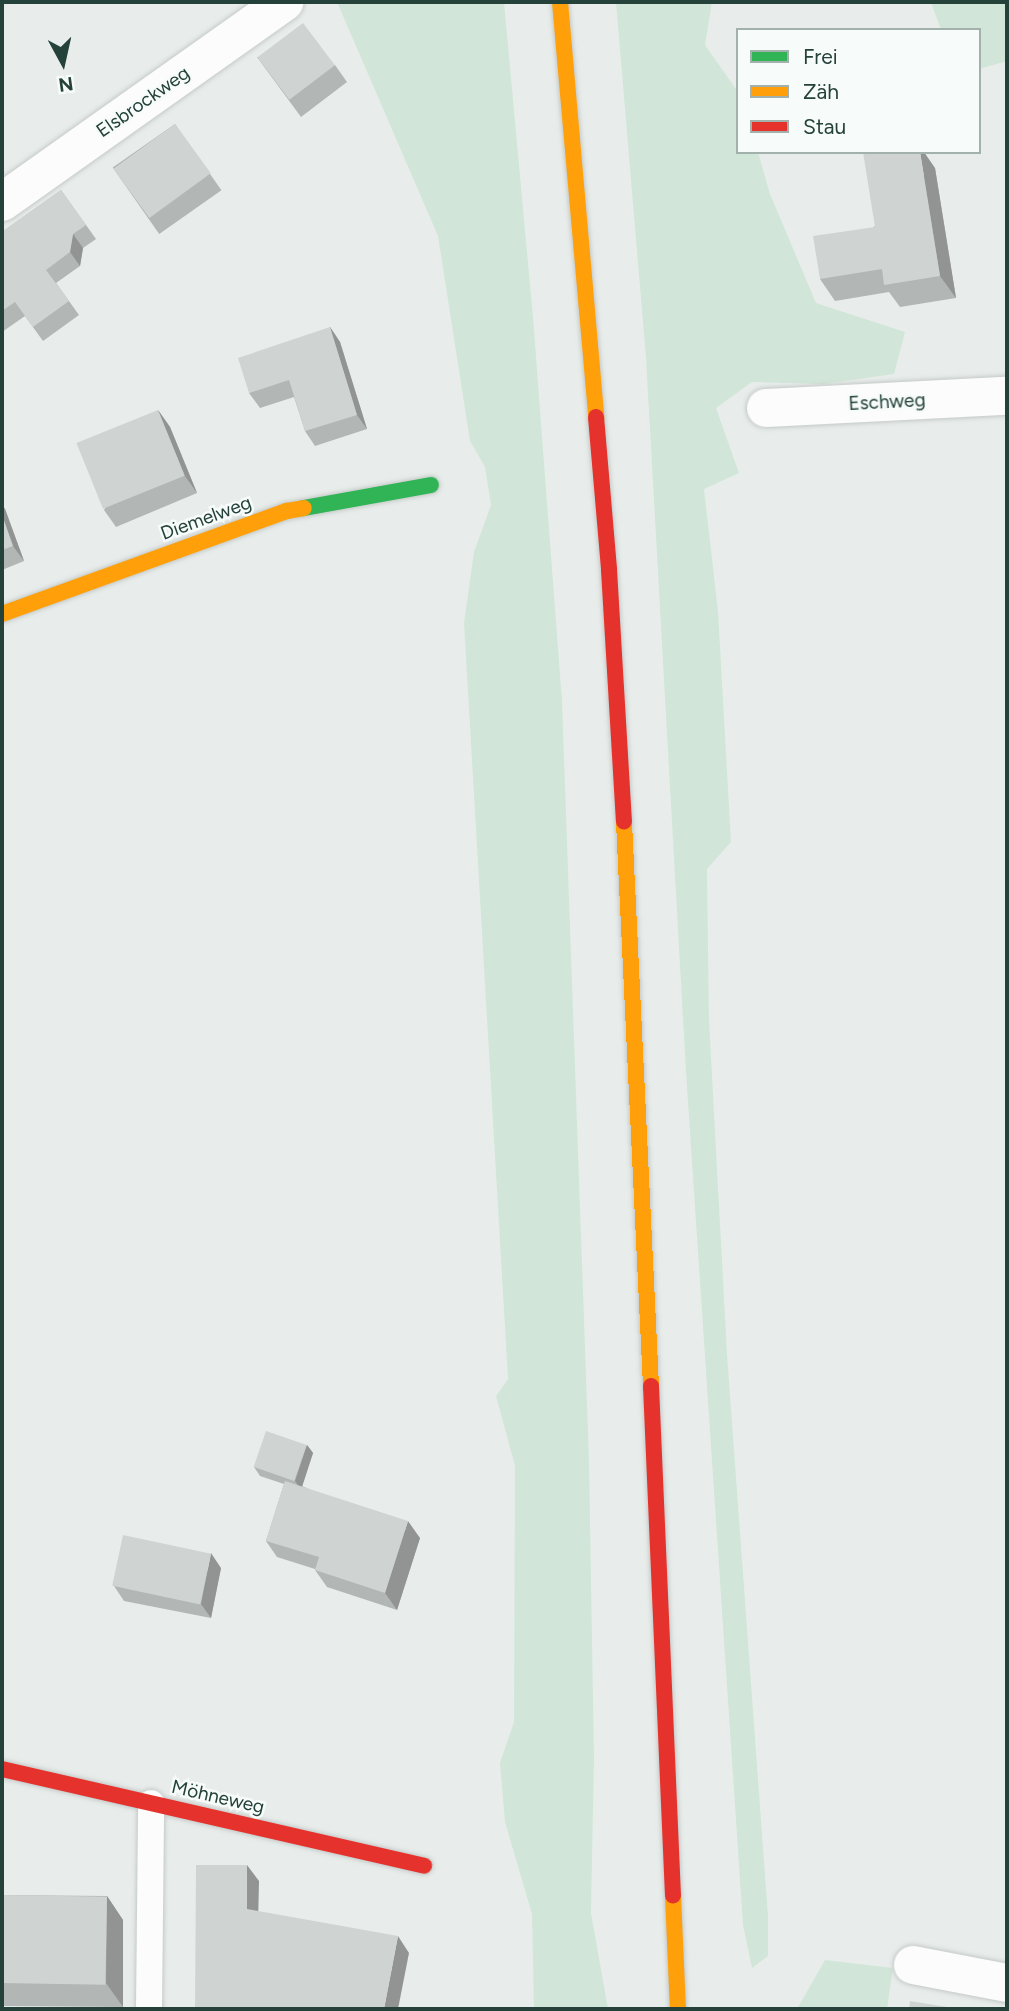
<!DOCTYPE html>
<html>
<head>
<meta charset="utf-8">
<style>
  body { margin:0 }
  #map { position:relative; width:1009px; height:2011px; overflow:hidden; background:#e8edeb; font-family:Figtree,sans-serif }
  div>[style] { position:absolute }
  .green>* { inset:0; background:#d1e6d8 }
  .roads { filter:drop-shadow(0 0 2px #c5cac8) drop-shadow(0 0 2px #c5cac8) }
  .lane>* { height:26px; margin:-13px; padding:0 13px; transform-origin:13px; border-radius:13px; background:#fcfcfc }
  .street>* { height:38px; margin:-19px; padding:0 19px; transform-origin:19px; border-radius:19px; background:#fcfcfc }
  .fast>* { height:16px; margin:-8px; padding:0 8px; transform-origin:8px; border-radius:8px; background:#30b455 }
  .slow>* { height:16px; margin:-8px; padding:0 8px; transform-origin:8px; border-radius:8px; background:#ff9f0a }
  .jam>* { height:16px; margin:-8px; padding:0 8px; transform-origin:8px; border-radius:8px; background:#e5322d }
  .wall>* { inset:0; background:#b2b6b5; transform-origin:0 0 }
  .shaded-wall>* { inset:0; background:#919493 }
  .building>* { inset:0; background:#cfd4d2; transform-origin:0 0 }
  span { translate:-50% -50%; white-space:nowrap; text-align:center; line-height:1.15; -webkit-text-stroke:5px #f7fbf9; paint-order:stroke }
  .street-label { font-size:19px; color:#24423a }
  .frame { position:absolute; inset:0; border:4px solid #24423a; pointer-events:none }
  .legend { position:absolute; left:736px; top:28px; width:245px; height:126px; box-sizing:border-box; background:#f7fbf9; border:2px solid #a3b1ad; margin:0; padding:9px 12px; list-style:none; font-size:21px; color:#24423a }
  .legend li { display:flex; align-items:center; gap:14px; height:35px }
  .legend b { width:35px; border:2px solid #a3b1ad }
  .north { position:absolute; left:28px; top:28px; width:70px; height:70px; -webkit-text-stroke:5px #f7fbf9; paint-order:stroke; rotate:172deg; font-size:19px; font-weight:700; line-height:28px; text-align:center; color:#24423a }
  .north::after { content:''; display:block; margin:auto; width:24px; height:32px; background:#24423a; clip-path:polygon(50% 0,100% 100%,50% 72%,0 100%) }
</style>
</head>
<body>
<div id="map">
  <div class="green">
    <div style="clip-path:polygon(337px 2px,504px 2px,533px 317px,562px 701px,589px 1460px,594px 1758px,591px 1913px,608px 2009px,534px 2009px,532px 1914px,505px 1822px,500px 1763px,514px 1722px,515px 1466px,496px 1396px,508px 1379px,464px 623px,474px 552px,491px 505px,485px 467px,470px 441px,438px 236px)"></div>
    <div style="clip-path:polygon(616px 2px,712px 2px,705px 45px,738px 92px,738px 152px,758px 152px,770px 194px,816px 303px,905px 332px,894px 374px,823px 384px,752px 382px,716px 408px,739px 473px,704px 489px,718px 611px,731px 842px,707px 869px,709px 1020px,727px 1354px,768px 1916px,768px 1956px,752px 1968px,743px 1925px,686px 1072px,646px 358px)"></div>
    <div style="clip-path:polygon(931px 2px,1007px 2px,1007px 61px,979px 69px,979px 30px,941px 30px)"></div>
    <div style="clip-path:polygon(825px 1960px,893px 1968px,887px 2009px,797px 2009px)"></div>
  </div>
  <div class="roads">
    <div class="lane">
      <div style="left:149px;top:2009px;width:206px;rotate:-89.4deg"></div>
    </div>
    <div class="street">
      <div style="left:2px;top:202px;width:346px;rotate:-35.3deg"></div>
      <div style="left:766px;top:408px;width:241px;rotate:-2.9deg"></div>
      <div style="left:913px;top:1965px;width:96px;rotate:10.8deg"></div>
    </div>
    <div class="fast">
      <div style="left:304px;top:508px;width:129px;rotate:-10.3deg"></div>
    </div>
    <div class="slow">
      <div style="left:560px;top:2px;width:417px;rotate:85deg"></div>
      <div style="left:2px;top:614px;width:303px;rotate:-19.9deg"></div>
      <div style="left:287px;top:511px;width:17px;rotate:-10deg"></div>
      <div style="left:624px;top:822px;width:565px;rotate:87.26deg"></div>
      <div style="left:673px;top:1896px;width:113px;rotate:87.5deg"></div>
    </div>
    <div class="jam">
      <div style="left:596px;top:417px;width:154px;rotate:85.1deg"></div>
      <div style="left:609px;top:570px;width:252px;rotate:86.6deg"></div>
      <div style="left:651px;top:1386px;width:510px;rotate:87.53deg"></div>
      <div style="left:2px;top:1769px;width:433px;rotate:12.9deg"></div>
    </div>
  </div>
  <div class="wall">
    <div style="clip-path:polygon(257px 57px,335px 65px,347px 82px,301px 117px)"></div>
    <div style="left:175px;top:124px;width:81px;height:76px;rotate:55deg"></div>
    <div style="clip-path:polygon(935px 168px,956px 298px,900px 307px,889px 292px,835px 301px,820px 279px)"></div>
    <div style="clip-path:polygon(61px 190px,96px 239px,83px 248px,80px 266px,56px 283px,79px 315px,43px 341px,25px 316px,2px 332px,2px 232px)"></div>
    <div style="clip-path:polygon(330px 327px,340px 342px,367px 429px,315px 446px,305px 431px,294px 397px,260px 408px,249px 393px)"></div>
    <div style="clip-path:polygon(158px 410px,170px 427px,197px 493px,116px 527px,104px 510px)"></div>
    <div style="clip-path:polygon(2px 505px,5px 509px,24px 561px,2px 570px)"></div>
    <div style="clip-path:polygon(307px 1445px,313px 1453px,302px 1486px,420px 1538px,397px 1610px,327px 1587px,315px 1570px,315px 1569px,277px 1557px,266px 1541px,284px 1484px,260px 1476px,254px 1467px)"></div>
    <div style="clip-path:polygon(221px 1568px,211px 1618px,124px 1601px,114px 1586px)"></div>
    <div style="clip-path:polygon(2px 1895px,107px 1896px,123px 1920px,123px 2007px,2px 2006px)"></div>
  </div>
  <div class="shaded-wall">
    <div style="clip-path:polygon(920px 152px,924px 152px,935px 168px,956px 298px,940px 276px)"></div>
    <div style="clip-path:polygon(73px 234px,83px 248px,80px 266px,70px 252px)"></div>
    <div style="clip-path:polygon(330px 327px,340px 342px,367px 429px,357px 415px)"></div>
    <div style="clip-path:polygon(158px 410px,170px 427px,197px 493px,185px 476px)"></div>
    <div style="clip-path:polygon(2px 505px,5px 509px,24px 561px,13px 546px,2px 515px)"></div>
    <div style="clip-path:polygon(307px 1445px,313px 1453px,301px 1490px,295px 1481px)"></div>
    <div style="clip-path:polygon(408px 1521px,420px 1538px,397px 1610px,385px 1593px)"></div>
    <div style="clip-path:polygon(211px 1553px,221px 1568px,211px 1618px,201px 1604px)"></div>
    <div style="clip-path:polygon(247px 1865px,259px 1881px,258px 1925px,247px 1909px)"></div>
    <div style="clip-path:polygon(107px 1896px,123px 1920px,123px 2007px,106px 1983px)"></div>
    <div style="clip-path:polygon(398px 1936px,409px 1953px,398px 2009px,384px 2009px)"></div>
  </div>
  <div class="building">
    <div style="left:303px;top:23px;width:53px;height:57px;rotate:53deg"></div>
    <div style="left:175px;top:124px;width:61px;height:76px;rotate:54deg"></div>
    <div style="clip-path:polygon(863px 152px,920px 152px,940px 276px,884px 285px,882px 269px,820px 279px,813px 236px,875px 227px)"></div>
    <div style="clip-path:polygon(61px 190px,86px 225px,73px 234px,70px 252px,46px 270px,69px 301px,33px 327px,15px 302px,2px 311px,2px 232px)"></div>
    <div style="clip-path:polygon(330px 327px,357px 415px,305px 431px,289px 380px,249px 393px,238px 358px)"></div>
    <div style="left:158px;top:410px;width:71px;height:88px;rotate:68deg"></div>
    <div style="clip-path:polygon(2px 515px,13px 546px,2px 550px)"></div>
    <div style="left:266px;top:1431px;width:43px;height:38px;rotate:19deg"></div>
    <div style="clip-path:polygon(285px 1481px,408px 1521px,385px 1593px,315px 1570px,319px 1557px,266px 1541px)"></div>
    <div style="left:123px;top:1535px;width:90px;height:52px;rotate:12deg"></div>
    <div style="clip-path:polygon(196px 1865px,247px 1865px,247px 1909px,398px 1936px,384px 2009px,195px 2009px)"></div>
    <div style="left:2px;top:1895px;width:105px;height:88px;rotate:1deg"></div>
    <div style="clip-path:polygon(910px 2001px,953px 2008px,953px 2009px,909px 2009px)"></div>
  </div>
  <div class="street-label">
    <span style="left:143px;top:102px;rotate:-35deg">Elsbrockweg</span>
    <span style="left:887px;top:402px;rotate:-3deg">Eschweg</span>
    <span style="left:206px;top:518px;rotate:-20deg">Diemelweg</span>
    <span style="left:218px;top:1797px;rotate:13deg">Möhneweg</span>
  </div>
  <div class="frame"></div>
  <ul class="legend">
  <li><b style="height:9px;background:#30b455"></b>Frei</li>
  <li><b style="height:9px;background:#ff9f0a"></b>Zäh</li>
  <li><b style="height:9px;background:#e5322d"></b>Stau</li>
  </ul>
  <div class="north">N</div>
</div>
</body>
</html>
